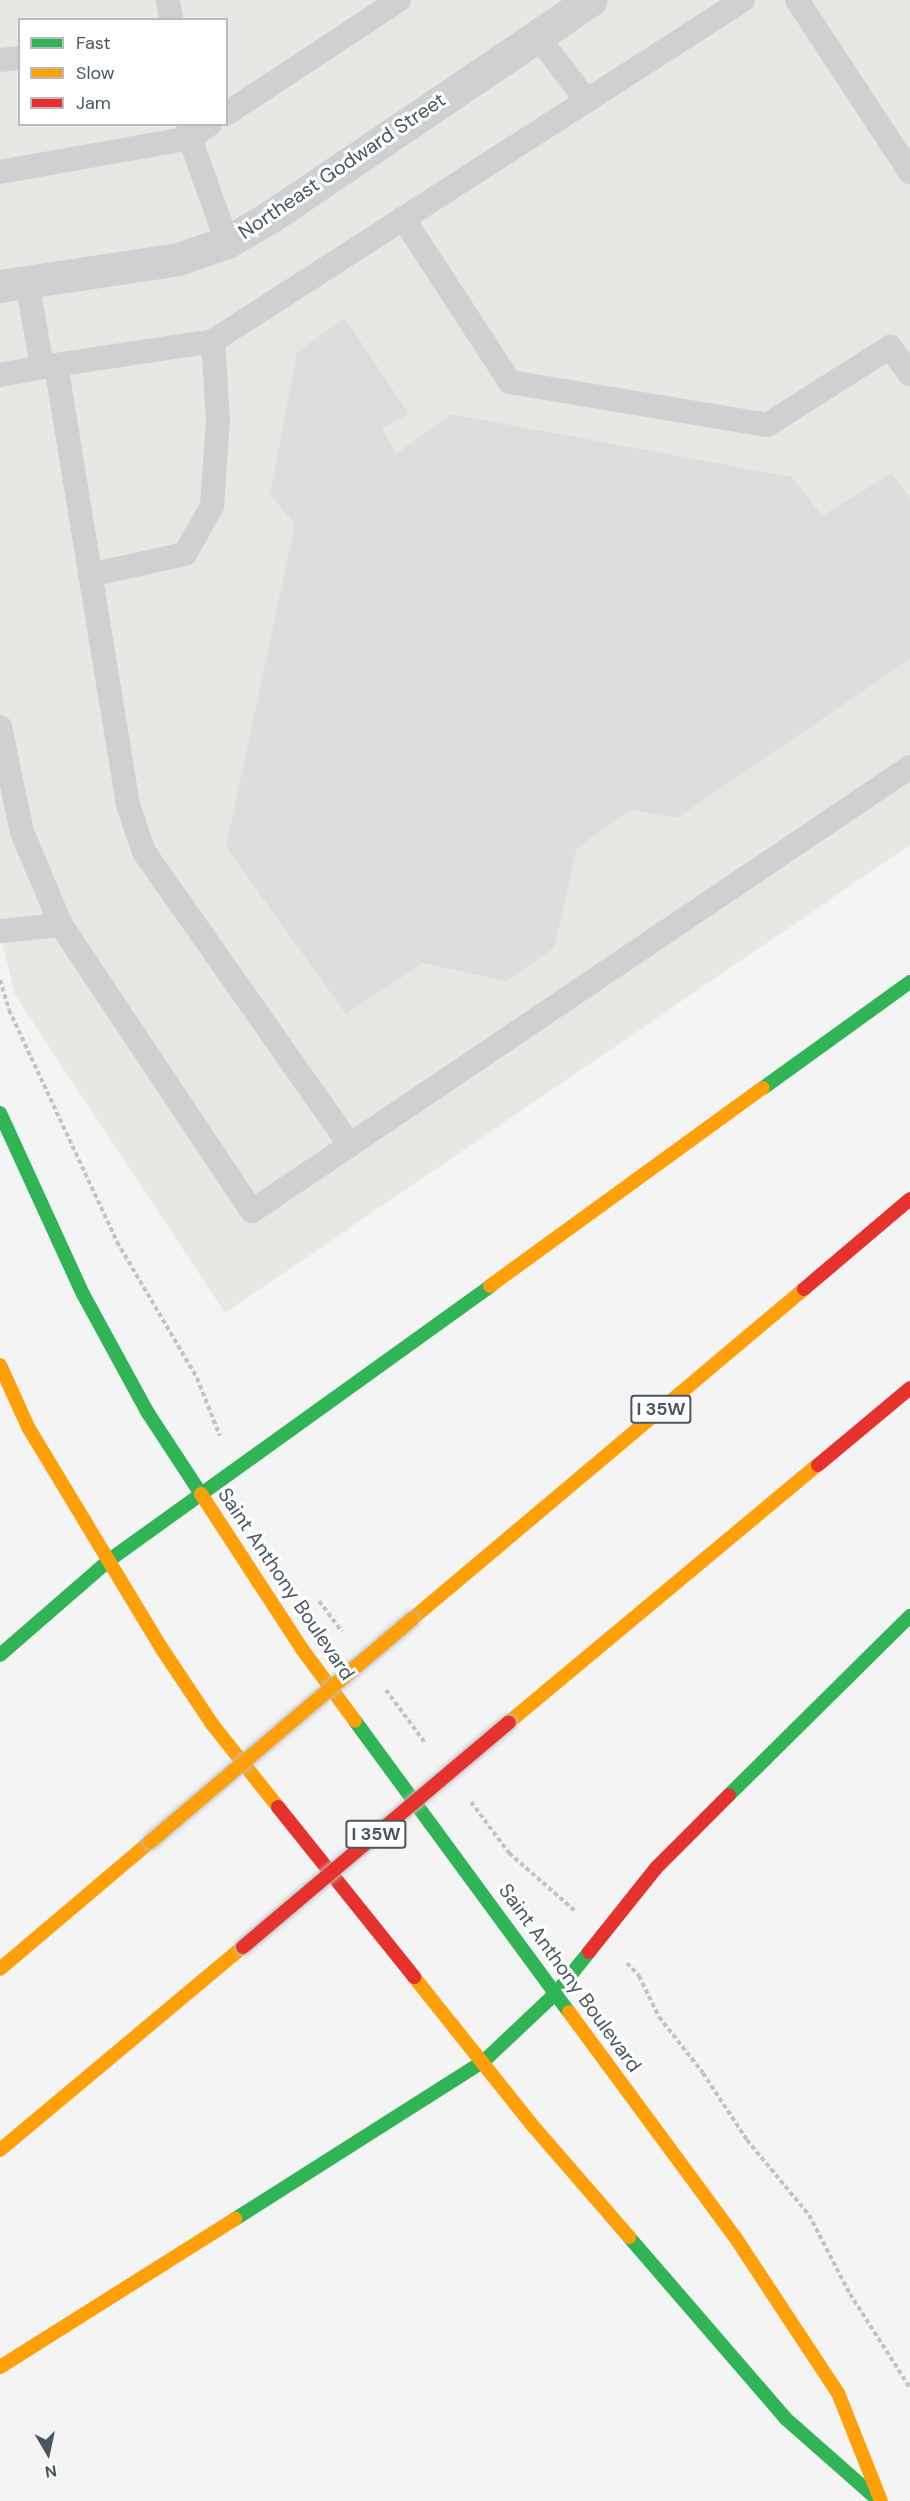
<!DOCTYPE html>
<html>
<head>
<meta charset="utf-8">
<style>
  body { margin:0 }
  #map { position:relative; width:910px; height:2501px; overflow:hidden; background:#f4f4f4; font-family:"DM Sans",sans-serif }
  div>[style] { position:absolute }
  .commercial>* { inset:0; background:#e8e7e3 }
  .building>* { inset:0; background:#ddddde }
  .path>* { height:4px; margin-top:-2px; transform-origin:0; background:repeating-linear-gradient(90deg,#bcc7c4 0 4.5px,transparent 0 7.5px) }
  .lane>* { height:24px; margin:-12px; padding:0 12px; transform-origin:12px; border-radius:12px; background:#ced0d2 }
  .street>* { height:33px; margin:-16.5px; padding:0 16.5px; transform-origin:16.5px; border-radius:16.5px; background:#ced0d2 }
  .fast>* { height:14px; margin:-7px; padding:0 7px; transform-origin:7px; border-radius:7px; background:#30b455 }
  .slow>* { height:14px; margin:-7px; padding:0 7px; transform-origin:7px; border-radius:7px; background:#ff9f0a }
  .jam>* { height:14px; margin:-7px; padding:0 7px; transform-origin:7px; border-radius:7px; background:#e5322d }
  .bridges { filter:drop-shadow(0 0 2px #b9bec3) drop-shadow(0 0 2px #b9bec3) }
  .slow-bridge>* { height:14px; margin:-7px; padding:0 7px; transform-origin:7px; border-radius:7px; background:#ff9f0a }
  .jam-bridge>* { height:14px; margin:-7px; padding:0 7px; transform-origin:7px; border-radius:7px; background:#e5322d }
  span { translate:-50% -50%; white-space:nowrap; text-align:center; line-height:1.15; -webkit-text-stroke:6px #fff; paint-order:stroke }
  .shield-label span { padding:2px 4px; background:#fff; border:2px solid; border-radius:4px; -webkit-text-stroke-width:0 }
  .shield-label { font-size:18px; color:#4a5661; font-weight:700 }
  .street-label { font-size:20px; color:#4a5661 }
  .legend { position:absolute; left:18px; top:18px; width:210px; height:108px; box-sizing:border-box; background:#fff; border:2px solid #b7bbc0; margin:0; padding:8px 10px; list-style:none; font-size:18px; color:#4a5661 }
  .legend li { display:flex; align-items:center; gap:12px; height:30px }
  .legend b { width:30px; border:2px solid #b7bbc0 }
  .north { position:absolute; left:18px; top:2423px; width:60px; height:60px; -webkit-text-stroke:4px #fff; paint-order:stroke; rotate:171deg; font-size:16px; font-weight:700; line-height:24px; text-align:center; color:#4a5661 }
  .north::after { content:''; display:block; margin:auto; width:21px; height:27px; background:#4a5661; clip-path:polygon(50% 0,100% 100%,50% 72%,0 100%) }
</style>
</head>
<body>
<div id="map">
  <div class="commercial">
    <div style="clip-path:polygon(evenodd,0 0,910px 0,910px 845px,225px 1313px,15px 995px,0 934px,0 0,20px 20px,226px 20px,226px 124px,20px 124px,20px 20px)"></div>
  </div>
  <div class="building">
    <div style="clip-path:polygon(345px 318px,409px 414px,382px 428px,396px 454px,451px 414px,792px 477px,822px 516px,892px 473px,910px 499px,910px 659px,677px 818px,630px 810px,577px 848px,554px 948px,506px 981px,423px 963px,346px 1014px,226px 847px,295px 524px,270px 495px,297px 352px)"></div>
  </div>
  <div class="path">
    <div style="left:0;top:980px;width:31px;rotate:73deg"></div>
    <div style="left:9px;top:1010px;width:256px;rotate:65deg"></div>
    <div style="left:117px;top:1242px;width:158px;rotate:59.5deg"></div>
    <div style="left:197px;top:1378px;width:62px;rotate:68.4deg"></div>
    <div style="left:319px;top:1601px;width:38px;rotate:53deg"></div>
    <div style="left:386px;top:1690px;width:67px;rotate:53.5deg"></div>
    <div style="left:471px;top:1802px;width:64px;rotate:53.3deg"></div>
    <div style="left:509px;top:1853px;width:88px;rotate:41.3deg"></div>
    <div style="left:627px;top:1963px;width:18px;rotate:47deg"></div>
    <div style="left:639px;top:1976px;width:46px;rotate:64deg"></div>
    <div style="left:659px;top:2017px;width:71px;rotate:51.8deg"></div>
    <div style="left:703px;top:2073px;width:80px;rotate:56.7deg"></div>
    <div style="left:747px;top:2140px;width:97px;rotate:50.4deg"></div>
    <div style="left:809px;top:2215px;width:89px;rotate:62.6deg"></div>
    <div style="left:850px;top:2294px;width:112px;rotate:57.4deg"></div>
  </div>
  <div class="lane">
    <div style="left:168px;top:0;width:20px;rotate:81deg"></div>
    <div style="left:797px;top:0;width:206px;rotate:56.7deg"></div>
    <div style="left:537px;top:36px;width:82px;rotate:52.4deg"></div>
    <div style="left:0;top:60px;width:20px;rotate:-6deg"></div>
    <div style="left:226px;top:114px;width:207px;rotate:-33.4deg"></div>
    <div style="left:188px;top:124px;width:14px;rotate:82deg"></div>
    <div style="left:190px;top:138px;width:110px;rotate:70.4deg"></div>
    <div style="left:0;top:172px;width:193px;rotate:-10.1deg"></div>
    <div style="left:190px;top:138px;width:24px;rotate:-35deg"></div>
    <div style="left:403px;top:218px;width:196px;rotate:56.9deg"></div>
    <div style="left:510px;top:382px;width:261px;rotate:9.5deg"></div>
    <div style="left:767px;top:425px;width:146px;rotate:-32.4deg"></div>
    <div style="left:890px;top:347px;width:34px;rotate:54deg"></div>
    <div style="left:56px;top:365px;width:446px;rotate:80.7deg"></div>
    <div style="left:128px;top:805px;width:50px;rotate:71.2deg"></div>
    <div style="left:144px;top:852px;width:358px;rotate:54.9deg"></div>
    <div style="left:42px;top:367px;width:173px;rotate:-8.6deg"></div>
    <div style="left:213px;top:341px;width:630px;rotate:-32.76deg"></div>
    <div style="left:0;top:375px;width:43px;rotate:-10.8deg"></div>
    <div style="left:42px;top:367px;width:87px;rotate:-99.9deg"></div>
    <div style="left:90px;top:575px;width:97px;rotate:-12.5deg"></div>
    <div style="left:185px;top:554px;width:55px;rotate:-60.6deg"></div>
    <div style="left:212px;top:506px;width:86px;rotate:-86deg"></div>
    <div style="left:218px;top:420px;width:79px;rotate:-93.6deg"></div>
    <div style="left:0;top:727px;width:107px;rotate:78.2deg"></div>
    <div style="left:22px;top:832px;width:101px;rotate:67.2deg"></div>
    <div style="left:0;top:931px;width:61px;rotate:-5.6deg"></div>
    <div style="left:61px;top:925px;width:344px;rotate:56.3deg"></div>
    <div style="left:252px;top:1211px;width:794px;rotate:-34.01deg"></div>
  </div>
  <div class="street">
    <div style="left:0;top:286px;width:180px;rotate:-8.6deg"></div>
    <div style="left:178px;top:259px;width:52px;rotate:-19.1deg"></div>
    <div style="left:227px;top:242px;width:50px;rotate:-30.2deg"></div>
    <div style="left:270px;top:217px;width:387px;rotate:-34.1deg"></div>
  </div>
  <div class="fast">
    <div style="left:763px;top:1088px;width:181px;rotate:-35.8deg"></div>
    <div style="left:0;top:1113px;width:199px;rotate:65.4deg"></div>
    <div style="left:83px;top:1294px;width:136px;rotate:61.4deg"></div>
    <div style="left:148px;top:1413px;width:97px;rotate:56.8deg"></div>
    <div style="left:0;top:1655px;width:143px;rotate:-41deg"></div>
    <div style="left:108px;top:1561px;width:471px;rotate:-35.7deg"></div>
    <div style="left:355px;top:1721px;width:361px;rotate:53.7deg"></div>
    <div style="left:729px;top:1795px;width:255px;rotate:-44.7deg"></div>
    <div style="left:235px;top:2219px;width:295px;rotate:-32.4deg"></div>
    <div style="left:484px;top:2061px;width:100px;rotate:-43.4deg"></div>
    <div style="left:557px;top:1992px;width:51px;rotate:-51.3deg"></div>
    <div style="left:629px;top:2237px;width:239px;rotate:49.2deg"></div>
    <div style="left:785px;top:2418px;width:124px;rotate:41.4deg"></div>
  </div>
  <div class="slow">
    <div style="left:490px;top:1286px;width:337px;rotate:-36deg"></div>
    <div style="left:0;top:1365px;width:68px;rotate:65.7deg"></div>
    <div style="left:28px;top:1427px;width:256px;rotate:58.9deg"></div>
    <div style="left:160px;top:1646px;width:94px;rotate:56.3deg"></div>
    <div style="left:212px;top:1724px;width:106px;rotate:51.5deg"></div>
    <div style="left:201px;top:1494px;width:185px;rotate:56.9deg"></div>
    <div style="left:302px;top:1649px;width:89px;rotate:53.6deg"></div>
    <div style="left:412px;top:1619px;width:512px;rotate:-40.09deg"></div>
    <div style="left:509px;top:1722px;width:402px;rotate:-39.8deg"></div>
    <div style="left:0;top:1969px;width:197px;rotate:-40.3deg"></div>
    <div style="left:414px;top:1977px;width:191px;rotate:51.4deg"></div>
    <div style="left:533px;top:2126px;width:147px;rotate:49.1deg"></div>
    <div style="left:569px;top:2012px;width:280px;rotate:53.6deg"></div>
    <div style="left:735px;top:2237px;width:187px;rotate:56.6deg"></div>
    <div style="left:838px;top:2393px;width:116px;rotate:68.3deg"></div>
    <div style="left:0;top:2150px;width:317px;rotate:-39.9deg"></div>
    <div style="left:0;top:2367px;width:278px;rotate:-32.2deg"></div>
  </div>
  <div class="jam">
    <div style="left:804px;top:1289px;width:139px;rotate:-40.3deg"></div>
    <div style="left:818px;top:1465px;width:120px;rotate:-39.9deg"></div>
    <div style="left:278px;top:1807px;width:218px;rotate:51.3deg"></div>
    <div style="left:589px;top:1952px;width:107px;rotate:-51.4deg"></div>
    <div style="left:656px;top:1868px;width:103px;rotate:-45deg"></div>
  </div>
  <div class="bridges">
    <div class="slow-bridge">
      <div style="left:150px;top:1842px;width:344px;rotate:-40.4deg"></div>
    </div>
    <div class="jam-bridge">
      <div style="left:243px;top:1947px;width:348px;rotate:-40.2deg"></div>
    </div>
  </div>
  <div class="shield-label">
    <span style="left:661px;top:1409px">I 35W</span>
    <span style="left:376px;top:1834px">I 35W</span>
  </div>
  <div class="street-label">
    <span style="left:342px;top:166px;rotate:-34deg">Northeast Godward Street</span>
    <span style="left:286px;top:1584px;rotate:56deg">Saint Anthony Boulevard</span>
    <span style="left:570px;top:1978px;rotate:54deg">Saint Anthony Boulevard</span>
  </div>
  <ul class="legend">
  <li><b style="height:8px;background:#30b455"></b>Fast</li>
  <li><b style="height:8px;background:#ff9f0a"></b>Slow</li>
  <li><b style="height:8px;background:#e5322d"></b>Jam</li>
  </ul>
  <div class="north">N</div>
</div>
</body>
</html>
